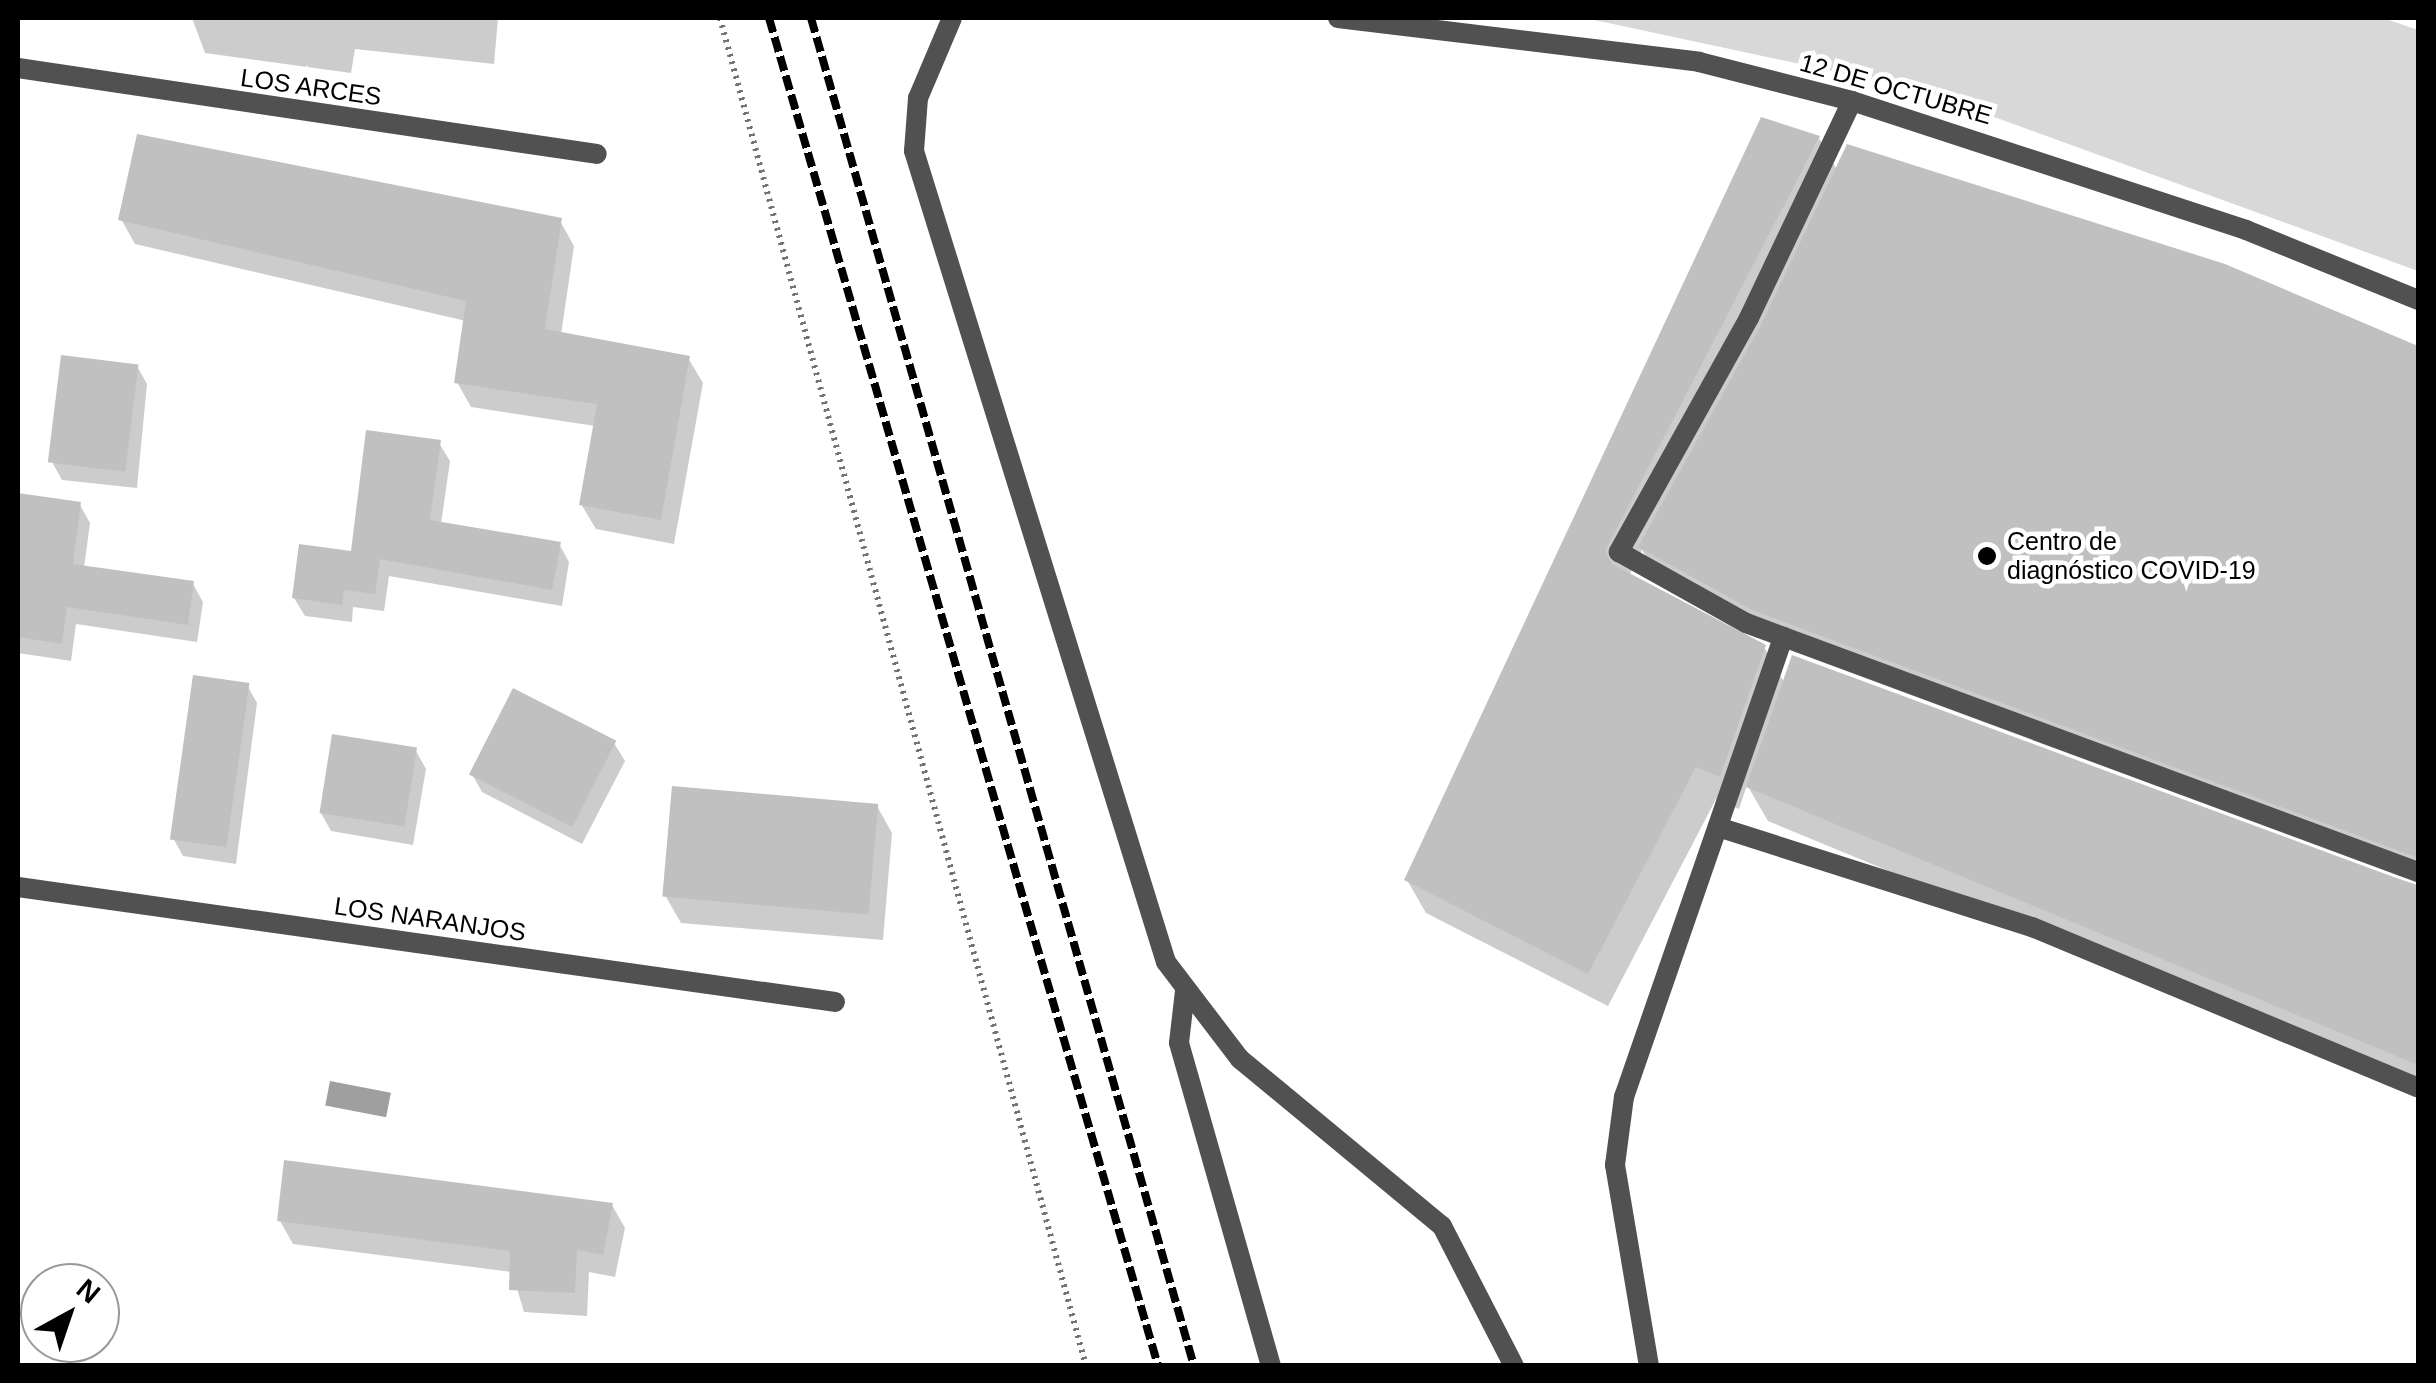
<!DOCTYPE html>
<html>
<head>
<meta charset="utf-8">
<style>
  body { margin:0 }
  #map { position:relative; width:2436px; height:1383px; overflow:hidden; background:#fff; font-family:Helvetica,sans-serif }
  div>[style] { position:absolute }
  .green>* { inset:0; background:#d8d8d8 }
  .water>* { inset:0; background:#9f9f9f; transform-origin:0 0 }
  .shadow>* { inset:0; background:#0003 }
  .building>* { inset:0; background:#c0c0c0; transform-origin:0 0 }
  .path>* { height:6px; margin-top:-3px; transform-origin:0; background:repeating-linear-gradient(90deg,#737373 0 2.5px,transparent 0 7.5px) }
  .service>* { height:20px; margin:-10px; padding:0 10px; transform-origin:10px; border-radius:10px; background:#515151 }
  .minor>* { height:20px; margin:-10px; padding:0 10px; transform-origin:10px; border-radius:10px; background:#515151 }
  .tertiary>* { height:20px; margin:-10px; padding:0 10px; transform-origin:10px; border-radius:10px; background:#515151 }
  .rail>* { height:8px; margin-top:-4px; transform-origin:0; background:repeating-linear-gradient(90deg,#000 0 15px,transparent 0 20px) }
  .dots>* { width:28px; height:28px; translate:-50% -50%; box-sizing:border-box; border:5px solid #fff; border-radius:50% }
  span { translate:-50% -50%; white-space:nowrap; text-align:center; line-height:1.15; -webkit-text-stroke:9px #fff; paint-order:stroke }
  .street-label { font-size:25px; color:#000 }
  .poi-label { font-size:25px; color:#000 }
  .left { translate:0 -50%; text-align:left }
  .frame { position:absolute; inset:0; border:20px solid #000; pointer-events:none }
  .north { position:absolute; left:20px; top:1263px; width:100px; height:100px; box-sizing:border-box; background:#fff; border:2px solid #999; border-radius:50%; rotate:40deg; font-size:28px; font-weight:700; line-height:40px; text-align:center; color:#000 }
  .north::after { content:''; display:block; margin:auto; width:35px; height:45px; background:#000; clip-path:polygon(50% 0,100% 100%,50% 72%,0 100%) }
</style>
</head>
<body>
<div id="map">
  <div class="green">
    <div style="clip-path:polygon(1585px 18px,2383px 18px,2418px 30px,2418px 271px,1917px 89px)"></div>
  </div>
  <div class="water">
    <div style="left:330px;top:1081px;width:62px;height:25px;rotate:11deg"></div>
  </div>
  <div class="shadow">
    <div style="clip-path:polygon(192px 18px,498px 18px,494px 64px,355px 49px,351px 73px,205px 53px)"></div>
    <div style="clip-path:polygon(1819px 138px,1837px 170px,2224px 266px,2418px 348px,2418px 883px,1773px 644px,1660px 580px,1642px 550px,1629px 576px,1764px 647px,1784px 682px,2418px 885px,2418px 1090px,1768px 821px,1747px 785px,1739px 809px,1716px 799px,1608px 1006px,1426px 913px,1407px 880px)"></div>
    <div style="clip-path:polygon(121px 219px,560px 221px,574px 246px,561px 335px,688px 358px,703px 383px,674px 544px,596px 529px,581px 504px,595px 426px,471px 407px,457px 382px,466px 321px,135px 244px)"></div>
    <div style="clip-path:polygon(137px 366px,147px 384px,137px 488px,62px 480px,52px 462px)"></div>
    <div style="clip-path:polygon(439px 443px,450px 461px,441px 524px,559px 544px,569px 562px,562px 606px,389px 576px,384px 611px,353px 607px,352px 622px,305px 616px,294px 598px,353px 554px)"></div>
    <div style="clip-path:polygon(18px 496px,80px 505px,90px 523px,84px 568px,193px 584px,203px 602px,197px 642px,76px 624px,71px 661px,18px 653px)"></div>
    <div style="clip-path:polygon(247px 685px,257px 703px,236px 864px,183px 856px,173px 838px)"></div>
    <div style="clip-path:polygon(614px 743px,625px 761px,582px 844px,482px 792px,472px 774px)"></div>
    <div style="clip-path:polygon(416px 751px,426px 769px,413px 845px,331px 831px,321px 813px)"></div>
    <div style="clip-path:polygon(877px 806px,892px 833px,883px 940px,681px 923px,666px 897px)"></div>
    <div style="clip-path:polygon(612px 1205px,625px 1228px,615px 1277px,589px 1272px,587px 1316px,524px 1312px,512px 1272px,293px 1244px,280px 1221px)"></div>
  </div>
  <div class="building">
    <div style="clip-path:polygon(1761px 117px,1820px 136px,1605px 551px,1612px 564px,1766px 645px,1720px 777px,1696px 767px,1588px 974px,1404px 880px)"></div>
    <div style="clip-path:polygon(137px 134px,562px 218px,545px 329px,690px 356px,661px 520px,579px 505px,597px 404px,454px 383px,466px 301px,118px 220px)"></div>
    <div style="clip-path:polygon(1847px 144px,2225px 264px,2418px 346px,2418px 858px,1752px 610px,1638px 547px,1761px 325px)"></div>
    <div style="left:61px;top:355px;width:78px;height:108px;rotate:7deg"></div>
    <div style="clip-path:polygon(366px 430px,441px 440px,430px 520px,561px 542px,552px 590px,380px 559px,375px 594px,344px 590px,342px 605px,292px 598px,299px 544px,351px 551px)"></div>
    <div style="clip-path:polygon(18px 493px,81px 502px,73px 564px,194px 581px,188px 625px,67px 607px,62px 644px,18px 637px)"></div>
    <div style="clip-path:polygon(1792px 655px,2418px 886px,2418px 1065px,1746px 787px)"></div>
    <div style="left:193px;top:675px;width:57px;height:166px;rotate:8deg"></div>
    <div style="left:513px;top:688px;width:116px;height:97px;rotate:27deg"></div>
    <div style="left:332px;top:734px;width:86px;height:80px;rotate:9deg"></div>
    <div style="left:672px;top:786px;width:207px;height:111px;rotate:5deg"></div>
    <div style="clip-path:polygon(284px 1160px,613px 1203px,603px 1255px,577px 1250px,575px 1293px,509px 1290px,510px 1251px,277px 1221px)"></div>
  </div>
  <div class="path">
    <div style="left:720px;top:18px;width:1397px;rotate:74.81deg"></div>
  </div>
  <div class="service">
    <div style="left:1852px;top:101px;width:240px;rotate:115.4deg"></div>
    <div style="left:1749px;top:318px;width:268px;rotate:119.1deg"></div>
    <div style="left:1619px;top:552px;width:145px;rotate:29.2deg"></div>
    <div style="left:1746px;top:623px;width:717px;rotate:20.33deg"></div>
    <div style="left:1718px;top:827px;width:330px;rotate:17.7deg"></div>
    <div style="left:2032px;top:927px;width:418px;rotate:22.6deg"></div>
    <div style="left:1185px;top:991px;width:52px;rotate:96.6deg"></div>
    <div style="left:1179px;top:1043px;width:336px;rotate:74.1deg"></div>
    <div style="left:1649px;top:1366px;width:204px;rotate:-99.6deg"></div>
    <div style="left:1615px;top:1165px;width:69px;rotate:-82.5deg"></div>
    <div style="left:1624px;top:1097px;width:487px;rotate:-70.9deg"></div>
  </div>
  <div class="minor">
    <div style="left:952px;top:18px;width:87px;rotate:113deg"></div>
    <div style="left:918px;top:98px;width:53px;rotate:94.3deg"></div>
    <div style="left:914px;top:151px;width:849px;rotate:72.74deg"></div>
    <div style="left:1166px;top:962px;width:122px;rotate:52.7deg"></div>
    <div style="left:1240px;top:1059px;width:262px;rotate:39.6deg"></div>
    <div style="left:1442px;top:1226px;width:157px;rotate:62.8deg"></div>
    <div style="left:18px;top:68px;width:585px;rotate:8.45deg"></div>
    <div style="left:18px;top:887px;width:825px;rotate:8.01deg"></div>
  </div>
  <div class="tertiary">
    <div style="left:1338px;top:18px;width:364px;rotate:6.9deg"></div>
    <div style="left:1699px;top:62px;width:158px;rotate:14.3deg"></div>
    <div style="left:1852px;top:101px;width:415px;rotate:18.1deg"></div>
    <div style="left:2246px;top:230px;width:186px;rotate:22.1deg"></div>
  </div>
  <div class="rail">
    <div style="left:769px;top:18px;width:1403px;rotate:73.9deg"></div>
    <div style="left:811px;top:18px;width:1401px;rotate:74.14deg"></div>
  </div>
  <div class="dots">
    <div style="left:1987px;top:556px;background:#000"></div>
  </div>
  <div class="street-label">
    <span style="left:311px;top:87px;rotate:8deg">LOS ARCES</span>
    <span style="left:1896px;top:89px;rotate:16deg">12 DE OCTUBRE</span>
    <span style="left:430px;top:919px;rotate:8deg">LOS NARANJOS</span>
  </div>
  <div class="poi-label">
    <span class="left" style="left:2007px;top:556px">Centro de<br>diagnóstico COVID-19</span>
  </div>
  <div class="frame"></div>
  <div class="north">N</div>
</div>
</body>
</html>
